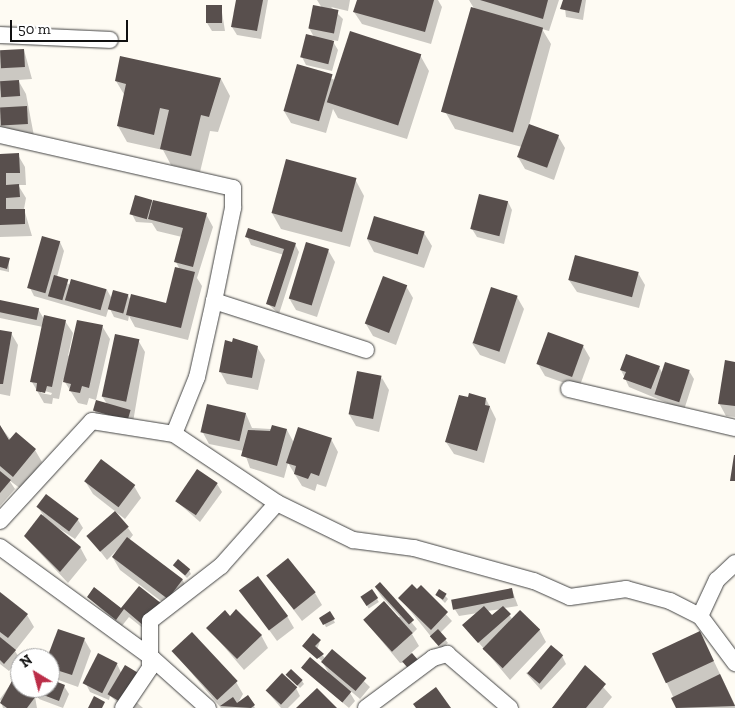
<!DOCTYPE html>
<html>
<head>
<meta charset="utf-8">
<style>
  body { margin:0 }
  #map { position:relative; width:735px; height:708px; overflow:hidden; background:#fefbf3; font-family:"Zilla Slab",serif }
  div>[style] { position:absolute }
  .shadow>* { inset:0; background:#0003; transform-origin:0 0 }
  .building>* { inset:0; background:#584f4d; transform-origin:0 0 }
  .roads { filter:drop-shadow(0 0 1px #434343) drop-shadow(0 0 1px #434343) }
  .street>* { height:16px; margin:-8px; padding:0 8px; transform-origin:8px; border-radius:8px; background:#fff }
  span { translate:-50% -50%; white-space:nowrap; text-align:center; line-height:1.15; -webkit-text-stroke:5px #fff; paint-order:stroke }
  .north { position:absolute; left:10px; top:648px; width:50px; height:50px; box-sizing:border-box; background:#fff; border:1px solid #9f9f9f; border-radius:50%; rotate:323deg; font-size:14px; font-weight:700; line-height:20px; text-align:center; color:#101010 }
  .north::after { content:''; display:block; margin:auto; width:18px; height:22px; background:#bb2d48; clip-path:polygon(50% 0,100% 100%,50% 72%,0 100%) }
  .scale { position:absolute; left:10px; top:20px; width:118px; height:22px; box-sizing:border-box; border:2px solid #101010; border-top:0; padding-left:6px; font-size:15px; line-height:18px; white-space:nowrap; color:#101010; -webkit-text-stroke:4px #fff; paint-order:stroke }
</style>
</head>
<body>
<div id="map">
  <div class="shadow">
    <div style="clip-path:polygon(237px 0,268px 0,261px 39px,237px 35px,232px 27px)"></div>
    <div style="clip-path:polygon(317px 0,350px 0,348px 11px,331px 7px,343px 19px,338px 41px,332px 40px,338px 50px,332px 71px,306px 65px,302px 57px,314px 37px,309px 28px,314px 6px,322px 8px)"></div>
    <div style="clip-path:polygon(358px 0,438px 0,442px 7px,431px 44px,362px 24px,354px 12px)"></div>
    <div style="clip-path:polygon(469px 0,559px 0,549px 31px,542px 29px,551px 44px,529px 125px,558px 136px,565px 148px,554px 180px,525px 169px,518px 157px,522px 147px,455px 129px,446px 113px,475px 10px)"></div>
    <div style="clip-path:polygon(564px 0,586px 0,583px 20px,566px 17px)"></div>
    <div style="clip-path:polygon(221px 6px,225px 31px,212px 31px,207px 23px)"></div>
    <div style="clip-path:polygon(24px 50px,32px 79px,18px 80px,26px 94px,34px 136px,0 138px,0 52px)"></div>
    <div style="clip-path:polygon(420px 55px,429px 71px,407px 139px,338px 118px,333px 109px,326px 133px,291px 123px,284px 111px,298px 65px,335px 80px)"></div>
    <div style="clip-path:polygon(121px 57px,221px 79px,230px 96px,218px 132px,210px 131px,200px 172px,171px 165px,163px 150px,127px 142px,118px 126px,125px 96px,116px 81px)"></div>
    <div style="clip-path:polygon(18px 155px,25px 167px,26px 185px,18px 185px,26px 198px,24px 209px,32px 236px,0 237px,0 156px)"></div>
    <div style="clip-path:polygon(355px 179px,364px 196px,350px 247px,281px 229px,272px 213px)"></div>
    <div style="clip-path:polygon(151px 201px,206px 214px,213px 227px,197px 278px,202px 286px,188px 340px,135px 327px,129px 316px,128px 321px,114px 317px,109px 307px,106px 317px,34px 296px,30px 288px,43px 238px,60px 242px,64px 251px,57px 277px,70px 285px,107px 290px,112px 299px,128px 295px,131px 301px,167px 304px,180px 270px,176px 262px,182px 237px,157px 231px,152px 223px,136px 222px,132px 214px)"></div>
    <div style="clip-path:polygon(508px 202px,512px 210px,504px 244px,477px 237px,472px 229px)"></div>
    <div style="clip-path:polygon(424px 233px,432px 246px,424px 268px,374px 252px,367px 239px)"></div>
    <div style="clip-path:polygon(247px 236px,295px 244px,299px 252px,279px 314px,268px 304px,284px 255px,251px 245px)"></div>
    <div style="clip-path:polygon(328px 250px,335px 262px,317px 317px,296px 310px,289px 298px)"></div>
    <div style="clip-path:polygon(0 257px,9px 259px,9px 272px,0 270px)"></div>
    <div style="clip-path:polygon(638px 273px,645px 285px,639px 308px,577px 292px,569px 280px)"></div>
    <div style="clip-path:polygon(406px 286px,413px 298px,396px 345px,373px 336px,366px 324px)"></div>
    <div style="clip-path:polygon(517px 297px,524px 309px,505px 364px,480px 355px,472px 343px)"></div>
    <div style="clip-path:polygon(evenodd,0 301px,38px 309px,44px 319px,65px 321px,73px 333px,68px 356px,102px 326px,110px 339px,96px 400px,89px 398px,87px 405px,78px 403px,63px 379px,59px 399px,53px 398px,52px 404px,44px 403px,32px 382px,43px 327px,0 318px,0 301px,41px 390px,52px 393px,51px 395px,41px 393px,41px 390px)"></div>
    <div style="clip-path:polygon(0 331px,11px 333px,18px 345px,10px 396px,0 394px)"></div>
    <div style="clip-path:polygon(138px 340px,145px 352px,132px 428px,99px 418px,94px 410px,107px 404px,102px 396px)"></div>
    <div style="clip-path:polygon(583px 346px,590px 358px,579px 388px,545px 376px,538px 364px)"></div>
    <div style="clip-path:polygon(257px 347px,265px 360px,258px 390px,227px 384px,220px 371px)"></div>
    <div style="clip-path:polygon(735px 363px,735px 417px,726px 416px,719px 403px)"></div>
    <div style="clip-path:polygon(659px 367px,663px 374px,689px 371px,694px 379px,684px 410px,629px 387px,621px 370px)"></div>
    <div style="clip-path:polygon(382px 378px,389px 390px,379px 432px,356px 426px,349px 414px)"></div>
    <div style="clip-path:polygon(486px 399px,496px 419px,484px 463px,454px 454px,446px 442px)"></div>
    <div style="clip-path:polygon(246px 414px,252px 428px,287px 430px,294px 443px,331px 439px,338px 452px,326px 487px,317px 484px,315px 491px,302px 486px,288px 463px,284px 478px,250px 468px,244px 451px,209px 444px,202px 431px)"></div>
    <div style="clip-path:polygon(0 426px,11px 440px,16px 434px,35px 450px,42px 462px,21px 489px,9px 480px,15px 489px,0 506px)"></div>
    <div style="clip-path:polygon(85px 481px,134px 486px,141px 498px,125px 519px,93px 494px)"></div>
    <div style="clip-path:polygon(217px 484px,222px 492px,200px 522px,176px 501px)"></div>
    <div style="clip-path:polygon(38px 507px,78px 520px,83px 528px,75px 539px,52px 524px,80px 547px,87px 560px,68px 583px,25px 537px,43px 515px)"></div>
    <div style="clip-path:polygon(128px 528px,133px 535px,129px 540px,182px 579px,189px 592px,174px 611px,120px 570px,113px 558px,117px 550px,107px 560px,89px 537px)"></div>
    <div style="clip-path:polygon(174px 565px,189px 570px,191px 574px,187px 578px)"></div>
    <div style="clip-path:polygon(268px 576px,315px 593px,322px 605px,302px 621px)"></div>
    <div style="clip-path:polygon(380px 584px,417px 629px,412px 634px,419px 646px,411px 653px,418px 661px,400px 663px,365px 621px,400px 617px,381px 596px,376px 588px)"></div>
    <div style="clip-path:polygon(139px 587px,149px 633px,129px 617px,121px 627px,88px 597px,121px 610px)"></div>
    <div style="clip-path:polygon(421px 587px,452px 621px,440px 633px,448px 643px,441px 649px,400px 598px)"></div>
    <div style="clip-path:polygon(440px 590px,448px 599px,445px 603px,437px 595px)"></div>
    <div style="clip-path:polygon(evenodd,512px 590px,518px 606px,504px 608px,513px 620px,539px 629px,546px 642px,510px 680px,464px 625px,478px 613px,459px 616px,454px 608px,512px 590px,502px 609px,492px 617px,487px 611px,502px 609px)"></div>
    <div style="clip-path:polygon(241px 591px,287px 616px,294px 628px,277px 641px)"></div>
    <div style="left:372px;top:591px;width:13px;height:12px;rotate:58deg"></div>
    <div style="clip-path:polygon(0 594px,27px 615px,34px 627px,15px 651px,20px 659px,9px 671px,0 664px)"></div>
    <div style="left:330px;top:613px;width:11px;height:10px;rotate:63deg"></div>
    <div style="clip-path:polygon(230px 617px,261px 635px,268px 648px,244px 670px,208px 628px)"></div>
    <div style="clip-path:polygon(84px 639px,91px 651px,78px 687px,53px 678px,50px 658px)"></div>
    <div style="clip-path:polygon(320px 641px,317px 650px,325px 658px,332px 651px,370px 687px,360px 699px,347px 688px,355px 701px,349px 708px,302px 668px,330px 675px,321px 660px,303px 646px)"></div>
    <div style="clip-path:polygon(706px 645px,735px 705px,735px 708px,678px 708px,655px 656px)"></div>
    <div style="clip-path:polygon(173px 651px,236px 682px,243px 694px,237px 705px,248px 697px,255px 708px,221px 708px)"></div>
    <div style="clip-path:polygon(562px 656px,566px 664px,541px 690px,526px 673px)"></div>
    <div style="clip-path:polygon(117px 664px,134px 700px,143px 708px,124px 708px,110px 696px,109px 700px,90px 692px,86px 684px)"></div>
    <div style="clip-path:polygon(585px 667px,612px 697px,603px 708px,552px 708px)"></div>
    <div style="clip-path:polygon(288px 675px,302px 681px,304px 684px,300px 688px)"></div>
    <div style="clip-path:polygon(50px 680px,64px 686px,69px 694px,63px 708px,39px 699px,35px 691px,50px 688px)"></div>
    <div style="clip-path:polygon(13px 681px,35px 697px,37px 708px,3px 708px,0 699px)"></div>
    <div style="clip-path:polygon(296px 688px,300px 696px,288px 708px,281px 708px,266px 690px)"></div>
  </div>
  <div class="building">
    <div style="clip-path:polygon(236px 0,263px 0,257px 31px,231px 27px)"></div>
    <div style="clip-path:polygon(357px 0,434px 0,425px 32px,353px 12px)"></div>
    <div style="clip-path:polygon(480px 0,548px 0,543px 19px)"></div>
    <div style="clip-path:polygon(563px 0,582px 0,579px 13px,560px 9px)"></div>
    <div style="left:206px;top:5px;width:16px;height:18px"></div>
    <div style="left:313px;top:5px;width:26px;height:24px;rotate:11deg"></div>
    <div style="left:471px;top:7px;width:75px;height:109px;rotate:16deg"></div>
    <div style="left:350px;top:31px;width:75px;height:75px;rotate:18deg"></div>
    <div style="left:306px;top:34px;width:29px;height:24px;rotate:14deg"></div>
    <div style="left:24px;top:49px;width:18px;height:24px;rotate:87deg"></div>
    <div style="clip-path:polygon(120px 56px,221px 78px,209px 117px,201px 115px,191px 156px,160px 149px,169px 110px,160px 108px,154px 135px,117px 126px,126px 84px,115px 81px)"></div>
    <div style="left:297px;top:64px;width:37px;height:49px;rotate:16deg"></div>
    <div style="left:19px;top:80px;width:16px;height:19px;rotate:86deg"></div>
    <div style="left:27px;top:106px;width:18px;height:27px;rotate:87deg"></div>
    <div style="left:529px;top:124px;width:32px;height:35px;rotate:20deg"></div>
    <div style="clip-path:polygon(19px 153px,20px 173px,6px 173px,6px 185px,19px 184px,20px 197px,6px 198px,6px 209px,25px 209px,25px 224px,0 225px,0 154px)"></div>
    <div style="left:286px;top:159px;width:73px;height:56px;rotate:15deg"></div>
    <div style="left:479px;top:194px;width:30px;height:36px;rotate:14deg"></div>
    <div style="left:135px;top:195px;width:18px;height:20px;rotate:16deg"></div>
    <div style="clip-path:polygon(153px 200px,207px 213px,193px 267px,174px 262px,183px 228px,148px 219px)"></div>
    <div style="left:374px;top:216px;width:53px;height:24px;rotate:17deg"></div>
    <div style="clip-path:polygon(248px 228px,296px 243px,275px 307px,266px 304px,284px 249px,245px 237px)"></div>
    <div style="left:42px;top:236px;width:19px;height:54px;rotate:16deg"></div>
    <div style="left:306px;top:242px;width:24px;height:59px;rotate:17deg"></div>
    <div style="left:575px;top:255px;width:66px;height:26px;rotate:15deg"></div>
    <div style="clip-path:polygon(0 256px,10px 258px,7px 269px,0 267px)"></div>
    <div style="clip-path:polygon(175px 267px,195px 272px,181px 328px,126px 315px,131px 294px,166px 303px)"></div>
    <div style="left:54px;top:275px;width:15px;height:22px;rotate:16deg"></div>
    <div style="left:383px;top:276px;width:26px;height:51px;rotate:21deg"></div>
    <div style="left:71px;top:279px;width:37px;height:22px;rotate:16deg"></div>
    <div style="left:491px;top:287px;width:28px;height:59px;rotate:18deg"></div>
    <div style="left:113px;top:290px;width:16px;height:20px;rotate:15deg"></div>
    <div style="left:0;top:300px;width:40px;height:12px;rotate:12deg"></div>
    <div style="clip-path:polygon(44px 315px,66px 320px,52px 387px,47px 386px,45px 393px,36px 391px,37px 383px,30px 382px)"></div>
    <div style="clip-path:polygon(77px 320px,103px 325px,89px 388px,82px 386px,80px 393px,69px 391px,71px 384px,63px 382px)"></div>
    <div style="clip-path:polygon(0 330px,12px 332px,3px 384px,0 384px)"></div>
    <div style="left:548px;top:332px;width:38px;height:34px;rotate:20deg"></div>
    <div style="left:115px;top:334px;width:25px;height:64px;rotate:12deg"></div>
    <div style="clip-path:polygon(233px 338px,258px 346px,252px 378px,219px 372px,225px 340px,232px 342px)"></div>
    <div style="clip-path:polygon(626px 354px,660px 366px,651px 389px,623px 379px,626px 372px,620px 370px)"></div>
    <div style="clip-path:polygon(725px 360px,735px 362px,735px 406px,718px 404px)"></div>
    <div style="left:665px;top:362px;width:26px;height:34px;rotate:18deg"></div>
    <div style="left:357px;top:371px;width:25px;height:44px;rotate:11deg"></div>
    <div style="clip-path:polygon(469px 393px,486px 398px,485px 405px,490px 406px,477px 451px,445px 442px,459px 395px,468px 397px)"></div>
    <div style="left:96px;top:400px;width:36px;height:11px;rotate:16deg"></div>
    <div style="left:207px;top:404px;width:40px;height:29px;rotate:13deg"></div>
    <div style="clip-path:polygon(0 425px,9px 440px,16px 432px,36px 449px,13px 477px,0 466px)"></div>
    <div style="clip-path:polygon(272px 425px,287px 429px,277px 466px,241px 456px,248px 430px,270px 431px)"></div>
    <div style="clip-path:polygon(298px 427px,332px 438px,319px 476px,311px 473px,308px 479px,294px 474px,296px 466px,286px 463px)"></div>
    <div style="clip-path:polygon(734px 455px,735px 455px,735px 481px,730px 481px)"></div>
    <div style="left:101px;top:459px;width:43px;height:28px;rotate:37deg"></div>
    <div style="left:197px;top:469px;width:25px;height:39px;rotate:34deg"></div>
    <div style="clip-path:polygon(0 471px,11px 480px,0 493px)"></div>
    <div style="left:46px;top:494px;width:41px;height:16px;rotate:37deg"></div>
    <div style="left:115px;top:511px;width:21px;height:38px;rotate:49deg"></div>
    <div style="clip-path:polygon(41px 514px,81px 547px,60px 572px,24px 536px)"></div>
    <div style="left:127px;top:537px;width:70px;height:25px;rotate:37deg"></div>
    <div style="left:288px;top:558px;width:44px;height:28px;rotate:51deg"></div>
    <div style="left:178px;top:559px;width:16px;height:8px;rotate:40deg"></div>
    <div style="left:258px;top:576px;width:50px;height:24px;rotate:53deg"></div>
    <div style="left:380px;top:582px;width:51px;height:7px;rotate:48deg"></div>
    <div style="clip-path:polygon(412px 584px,417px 589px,421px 585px,448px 612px,431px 630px,398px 598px)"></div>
    <div style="clip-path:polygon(139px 586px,162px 604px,144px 626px,124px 609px,116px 620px,87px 597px,94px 587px,121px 608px)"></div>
    <div style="left:512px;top:588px;width:10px;height:62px;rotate:79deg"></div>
    <div style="left:372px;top:589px;width:11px;height:14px;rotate:56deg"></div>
    <div style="left:439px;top:589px;width:9px;height:7px;rotate:32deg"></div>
    <div style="clip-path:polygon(0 592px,28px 614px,8px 638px,0 632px)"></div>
    <div style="left:384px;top:601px;width:43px;height:28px;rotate:48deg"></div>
    <div style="clip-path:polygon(484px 606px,492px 615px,503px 606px,511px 614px,478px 643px,462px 625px)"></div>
    <div style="clip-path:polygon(236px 609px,262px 635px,237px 659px,206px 628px,225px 610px,230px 616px)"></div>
    <div style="left:520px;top:610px;width:28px;height:54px;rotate:44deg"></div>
    <div style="clip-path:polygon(330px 611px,335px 619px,323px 625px,319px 618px)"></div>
    <div style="clip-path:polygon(58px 629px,85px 638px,72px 675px,50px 668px,47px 658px)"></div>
    <div style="left:438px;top:629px;width:13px;height:11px;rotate:48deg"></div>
    <div style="left:700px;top:631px;width:33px;height:53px;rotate:65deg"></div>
    <div style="left:192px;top:632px;width:67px;height:28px;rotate:47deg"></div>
    <div style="clip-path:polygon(313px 633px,321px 640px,315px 646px,324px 654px,317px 659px,302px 646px)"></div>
    <div style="clip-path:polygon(0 637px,16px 650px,4px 664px,0 660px)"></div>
    <div style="left:551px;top:645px;width:16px;height:37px;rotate:40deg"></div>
    <div style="left:332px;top:649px;width:45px;height:17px;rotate:40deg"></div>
    <div style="left:98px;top:653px;width:22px;height:34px;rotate:27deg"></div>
    <div style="left:412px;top:653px;width:11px;height:13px;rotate:49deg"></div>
    <div style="left:310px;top:657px;width:54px;height:14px;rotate:40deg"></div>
    <div style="left:125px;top:665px;width:17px;height:34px;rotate:31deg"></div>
    <div style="clip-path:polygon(585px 665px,606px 684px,586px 708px,552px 708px)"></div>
    <div style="left:291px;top:669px;width:16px;height:8px;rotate:43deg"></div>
    <div style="left:282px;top:673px;width:21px;height:24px;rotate:43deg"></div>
    <div style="clip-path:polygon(720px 674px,735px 706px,676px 708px,671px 698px)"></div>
    <div style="clip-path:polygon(13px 679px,36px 696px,27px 708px,7px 708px,0 703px)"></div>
    <div style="clip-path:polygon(50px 679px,65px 685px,59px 701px,33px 691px,50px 688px)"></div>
    <div style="clip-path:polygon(436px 687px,451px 708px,416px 708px,413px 704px)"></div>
    <div style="clip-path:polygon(317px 688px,337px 708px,296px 708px)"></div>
    <div style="clip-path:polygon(248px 695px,255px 705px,251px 708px,220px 706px,233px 697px,237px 703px)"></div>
    <div style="clip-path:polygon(94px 696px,105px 702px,102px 708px,88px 708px)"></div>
  </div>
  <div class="roads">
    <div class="street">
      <div style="left:0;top:35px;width:110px;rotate:2.6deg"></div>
      <div style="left:0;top:135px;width:239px;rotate:12.8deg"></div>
      <div style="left:233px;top:188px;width:20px;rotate:90deg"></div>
      <div style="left:233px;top:208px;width:95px;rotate:101.5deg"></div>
      <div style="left:366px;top:350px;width:160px;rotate:-162.1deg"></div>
      <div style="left:214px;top:301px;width:78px;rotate:102.6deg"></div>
      <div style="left:197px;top:377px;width:61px;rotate:112deg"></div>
      <div style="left:174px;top:434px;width:124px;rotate:33.8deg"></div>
      <div style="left:277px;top:503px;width:85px;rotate:26deg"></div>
      <div style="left:353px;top:540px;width:62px;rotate:7.5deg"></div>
      <div style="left:414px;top:548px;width:124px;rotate:15.4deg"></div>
      <div style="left:534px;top:581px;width:39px;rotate:24deg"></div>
      <div style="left:570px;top:597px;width:57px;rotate:-8.1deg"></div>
      <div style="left:626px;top:589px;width:46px;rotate:15.3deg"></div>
      <div style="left:670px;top:601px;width:34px;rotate:27deg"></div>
      <div style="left:700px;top:616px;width:59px;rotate:53.3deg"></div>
      <div style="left:569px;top:389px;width:171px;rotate:13.2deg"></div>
      <div style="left:0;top:521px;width:136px;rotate:-47.4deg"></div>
      <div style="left:92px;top:421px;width:83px;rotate:9deg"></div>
      <div style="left:0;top:547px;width:188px;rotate:36.1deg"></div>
      <div style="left:152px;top:658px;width:75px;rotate:41.8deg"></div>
      <div style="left:700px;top:616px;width:40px;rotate:-65deg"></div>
      <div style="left:717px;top:580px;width:25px;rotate:-43deg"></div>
      <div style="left:123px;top:708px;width:48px;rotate:-56deg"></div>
      <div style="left:150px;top:668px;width:47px;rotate:-90deg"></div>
      <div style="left:150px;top:621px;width:90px;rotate:-37.8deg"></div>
      <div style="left:221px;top:566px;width:84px;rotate:-48.4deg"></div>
      <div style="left:366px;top:708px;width:84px;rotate:-36.7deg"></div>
      <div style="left:433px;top:658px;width:15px;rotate:-16deg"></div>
      <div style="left:447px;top:654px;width:83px;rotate:40.6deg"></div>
    </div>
  </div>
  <div class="north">N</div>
  <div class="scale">50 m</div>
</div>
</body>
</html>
